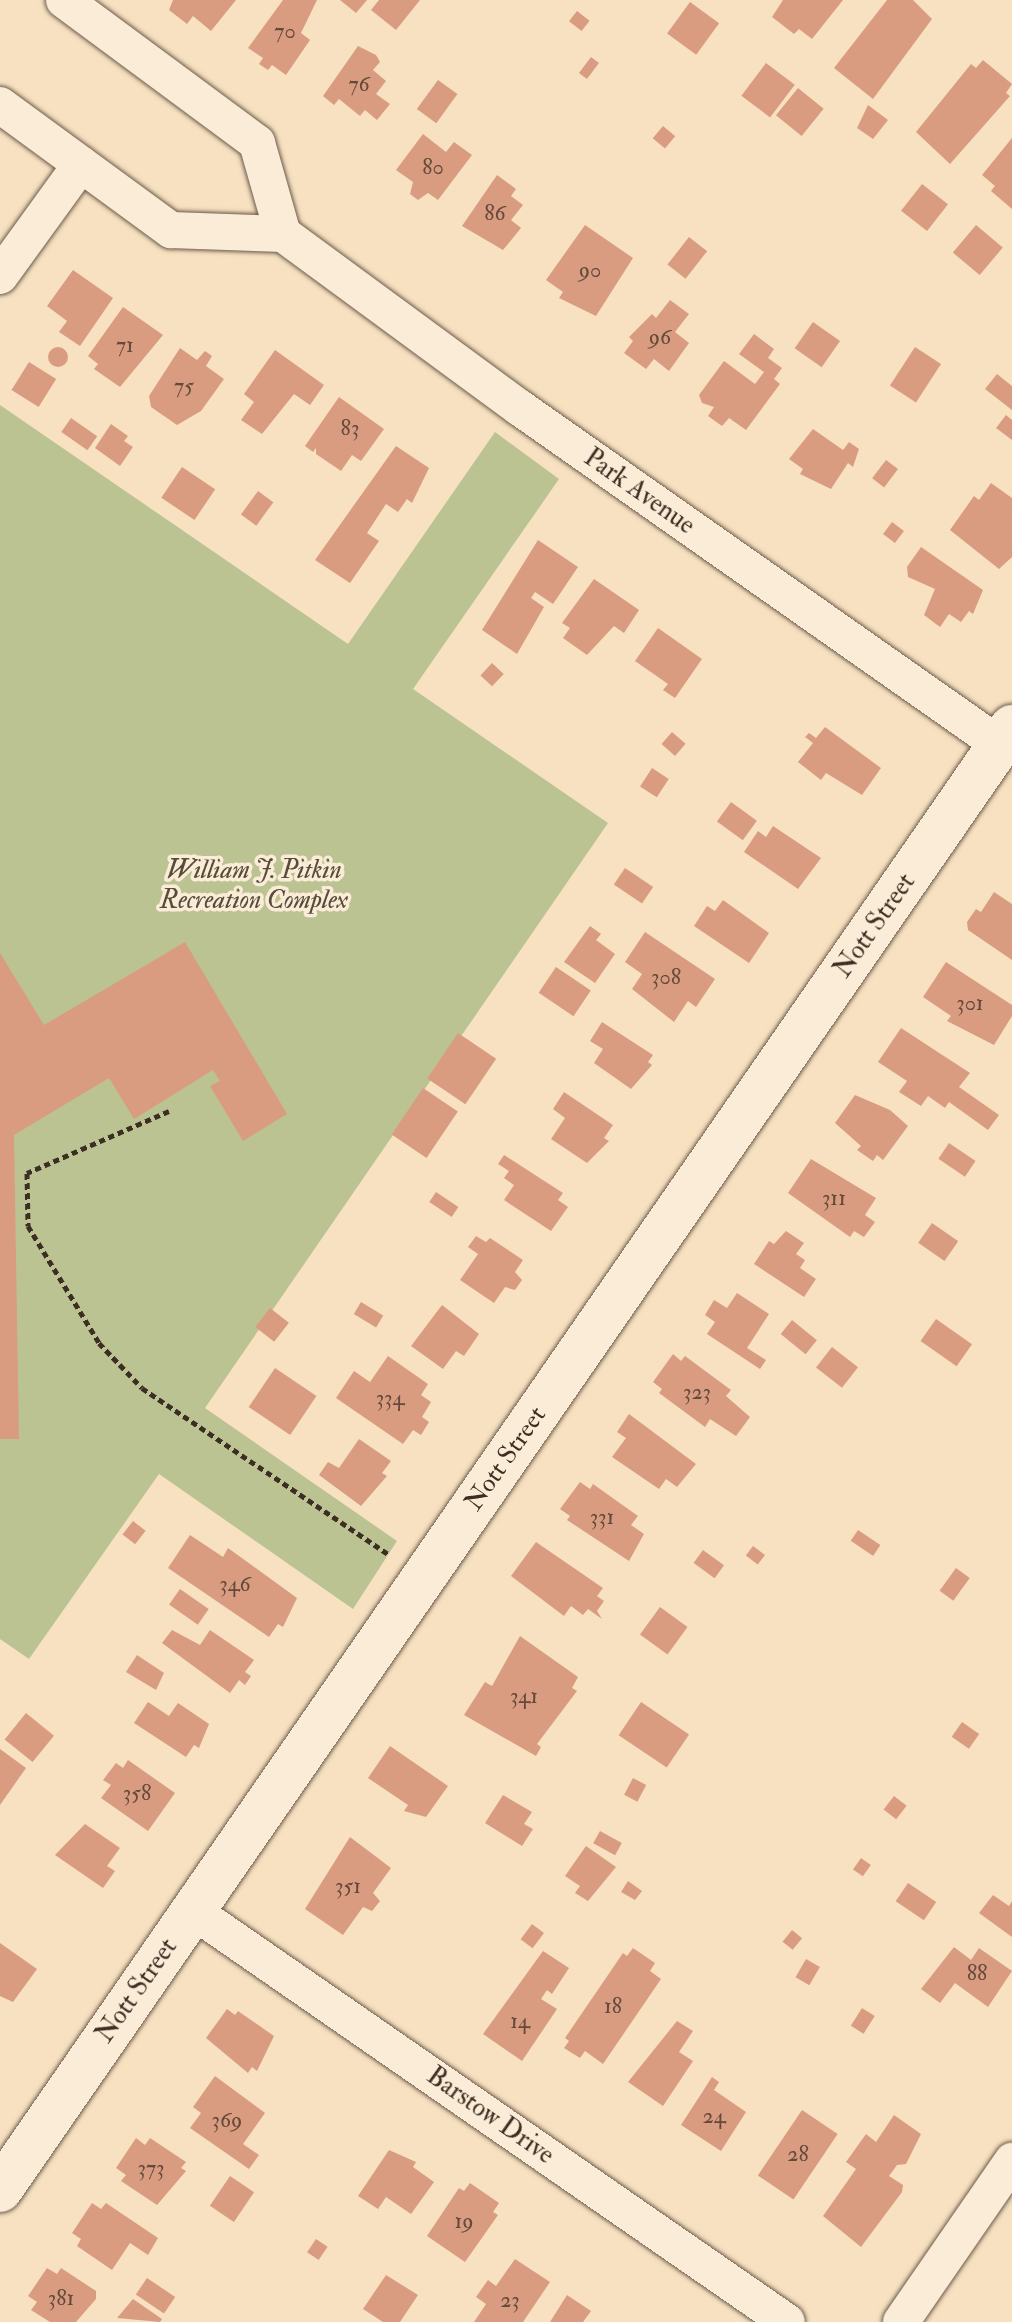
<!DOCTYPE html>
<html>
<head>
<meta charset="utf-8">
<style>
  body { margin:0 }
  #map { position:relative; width:1012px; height:2322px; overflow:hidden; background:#f7e1c0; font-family:"IM FELL Double Pica",serif }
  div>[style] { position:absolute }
  .green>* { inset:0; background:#bcc393 }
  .building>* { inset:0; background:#da9c81; transform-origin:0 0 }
  .round { border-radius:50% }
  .path>* { height:5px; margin-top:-2.5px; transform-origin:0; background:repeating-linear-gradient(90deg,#3d2e24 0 6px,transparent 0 10px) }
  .roads { filter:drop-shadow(0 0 2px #6c5b4b) drop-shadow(0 0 2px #6c5b4b) }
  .minor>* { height:36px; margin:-18px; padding:0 18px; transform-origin:18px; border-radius:18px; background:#faecd6 }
  .tertiary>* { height:44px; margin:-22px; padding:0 22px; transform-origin:22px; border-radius:22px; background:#faecd6 }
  span { translate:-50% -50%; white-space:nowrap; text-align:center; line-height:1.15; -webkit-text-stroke:7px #faecd6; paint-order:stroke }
  .number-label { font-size:22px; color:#644a3b }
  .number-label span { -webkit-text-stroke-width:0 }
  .street-label { font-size:26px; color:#3d2e24 }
  .park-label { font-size:26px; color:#564c3a; font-style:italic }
</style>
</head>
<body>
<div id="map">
  <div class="green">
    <div style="clip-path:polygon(0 405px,348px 644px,495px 432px,559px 479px,413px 689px,608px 823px,205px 1408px,397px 1541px,353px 1609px,159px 1474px,29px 1659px,0 1639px)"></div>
  </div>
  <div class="building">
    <div style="clip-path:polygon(173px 0,236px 0,211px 31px,193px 16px,187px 24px,169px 10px)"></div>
    <div style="clip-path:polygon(283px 0,317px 0,301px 33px,310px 40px,286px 75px,272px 65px,268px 70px,259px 64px,263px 58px,248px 48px)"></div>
    <div style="clip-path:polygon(340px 0,367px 0,356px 13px)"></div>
    <div style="clip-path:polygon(379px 0,420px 0,396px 30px,371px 10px)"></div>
    <div style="clip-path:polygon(783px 0,843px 0,812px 39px,799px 29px,794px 34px,772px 17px)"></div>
    <div style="clip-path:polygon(887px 0,913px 0,932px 19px,873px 99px,834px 68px)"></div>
    <div style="left:690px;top:2px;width:36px;height:39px;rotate:36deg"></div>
    <div style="left:577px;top:11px;width:16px;height:13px;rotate:38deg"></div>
    <div style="clip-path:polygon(358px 46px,376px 55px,380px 62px,373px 70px,386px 81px,376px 94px,390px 104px,377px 120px,365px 110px,360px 116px,339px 99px,334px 105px,323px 96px)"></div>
    <div style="left:591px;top:57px;width:10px;height:20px;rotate:37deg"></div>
    <div style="clip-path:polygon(983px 60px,1012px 84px,1006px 93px,1010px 96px,950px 164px,916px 132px,971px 64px,976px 68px)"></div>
    <div style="left:766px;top:63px;width:36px;height:41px;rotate:37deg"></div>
    <div style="left:438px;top:80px;width:24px;height:36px;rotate:36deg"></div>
    <div style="left:798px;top:88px;width:33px;height:35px;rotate:39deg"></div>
    <div style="clip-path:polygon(868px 105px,888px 120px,873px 139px,857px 128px)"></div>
    <div style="left:663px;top:126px;width:16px;height:16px;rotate:40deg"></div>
    <div style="clip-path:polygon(423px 134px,446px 152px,454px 142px,472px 155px,438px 200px,428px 193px,418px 200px,410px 194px,413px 182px,396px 170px)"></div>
    <div style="clip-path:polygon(1012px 138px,1012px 209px,991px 191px,995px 186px,982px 175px)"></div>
    <div style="clip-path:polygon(497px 175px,516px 189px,511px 196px,523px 205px,511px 220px,521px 228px,503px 250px,462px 226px)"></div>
    <div style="left:922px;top:184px;width:33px;height:34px;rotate:38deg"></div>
    <div style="clip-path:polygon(585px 225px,633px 258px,596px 316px,559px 298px,563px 292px,546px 280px)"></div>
    <div style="left:976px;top:225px;width:35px;height:36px;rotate:40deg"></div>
    <div style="left:689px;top:237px;width:23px;height:35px;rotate:38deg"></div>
    <div style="clip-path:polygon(73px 270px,113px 298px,80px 346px,59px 332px,67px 321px,47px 306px)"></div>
    <div style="clip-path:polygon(670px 300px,689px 314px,675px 332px,689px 343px,669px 371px,654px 359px,646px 369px,624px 353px,633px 341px,629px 337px,652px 314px,656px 318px)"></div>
    <div style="clip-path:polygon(123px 307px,163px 335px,120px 387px,94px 369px,98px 364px,88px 356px)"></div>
    <div style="left:813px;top:322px;width:33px;height:32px;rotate:35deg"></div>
    <div style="clip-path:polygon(754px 334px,774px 349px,768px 358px,782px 368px,774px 379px,780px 384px,746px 430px,729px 418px,722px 426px,708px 416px,714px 407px,702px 403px,699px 395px,724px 361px,755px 384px,764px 372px,739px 354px)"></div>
    <div class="round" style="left:48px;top:347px;width:20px;height:20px"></div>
    <div style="left:915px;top:347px;width:31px;height:46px;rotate:33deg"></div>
    <div style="clip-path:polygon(180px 348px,197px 360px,205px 351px,212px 356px,206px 366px,224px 379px,201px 411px,177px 425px,151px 407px,149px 396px)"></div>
    <div style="clip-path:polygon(275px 350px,324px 385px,310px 405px,294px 394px,262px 434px,241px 420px,254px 402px,244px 394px)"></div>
    <div style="left:29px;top:362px;width:32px;height:33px;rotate:32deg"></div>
    <div style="clip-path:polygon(997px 374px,1012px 386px,1012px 410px,985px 389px)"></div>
    <div style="clip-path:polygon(339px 397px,384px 429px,361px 461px,352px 455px,341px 471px,316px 454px,316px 448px,313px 452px,305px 446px)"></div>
    <div style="clip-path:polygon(1006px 415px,1012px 420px,1012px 440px,996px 428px)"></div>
    <div style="left:71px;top:418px;width:32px;height:17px;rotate:35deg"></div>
    <div style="clip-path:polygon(111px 424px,128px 436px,124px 441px,133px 447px,120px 466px,95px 448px)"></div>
    <div style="clip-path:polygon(813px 429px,843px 450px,849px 442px,859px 449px,853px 467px,848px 463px,831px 489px,800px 474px,803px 469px,789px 459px)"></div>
    <div style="clip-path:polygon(396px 446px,429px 468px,412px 503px,407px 499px,398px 512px,386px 504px,367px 533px,379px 541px,350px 583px,315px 560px)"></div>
    <div style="left:886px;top:460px;width:15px;height:23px;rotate:37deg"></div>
    <div style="left:182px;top:467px;width:40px;height:37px;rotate:34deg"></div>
    <div style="clip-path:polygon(991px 483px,1012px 498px,1012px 557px,999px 569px,950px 530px,974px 496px,979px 500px)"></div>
    <div style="left:258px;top:491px;width:19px;height:29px;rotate:36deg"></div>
    <div style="left:892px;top:522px;width:15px;height:15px;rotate:37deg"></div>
    <div style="clip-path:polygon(538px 540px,578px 567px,553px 604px,535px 592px,531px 598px,544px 607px,517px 654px,482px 630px)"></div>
    <div style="clip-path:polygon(921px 547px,983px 590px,973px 614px,969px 611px,961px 622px,949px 614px,940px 627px,924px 615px,935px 589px,908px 577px,907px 567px)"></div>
    <div style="clip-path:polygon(594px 579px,639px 610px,624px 633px,614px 626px,587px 655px,563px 638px,570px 628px,562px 623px)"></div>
    <div style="clip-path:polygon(658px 628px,702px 659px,675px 698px,663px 690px,668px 684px,635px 661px)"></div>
    <div style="left:492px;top:663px;width:16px;height:17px;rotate:43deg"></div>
    <div style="clip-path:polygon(825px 727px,881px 768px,862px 795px,826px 773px,821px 780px,798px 762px,813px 743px,805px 737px,809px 733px,816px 738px)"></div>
    <div style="left:672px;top:732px;width:18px;height:16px;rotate:41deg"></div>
    <div style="left:652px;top:768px;width:20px;height:22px;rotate:33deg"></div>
    <div style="left:731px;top:802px;width:32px;height:24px;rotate:36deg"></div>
    <div style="clip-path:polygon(773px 826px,821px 858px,798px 889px,744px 852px,758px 831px,766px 837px)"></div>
    <div style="left:625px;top:868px;width:34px;height:20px;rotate:34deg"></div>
    <div style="clip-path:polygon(994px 892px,1012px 904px,1012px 960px,968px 930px,967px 922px,976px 909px,981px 912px)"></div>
    <div style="clip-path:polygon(723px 900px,769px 933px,749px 963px,694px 926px,707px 906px,715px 911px)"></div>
    <div style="clip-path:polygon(590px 926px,601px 934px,596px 940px,615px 954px,595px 983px,564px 962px)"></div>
    <div style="clip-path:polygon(645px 932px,715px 979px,696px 1007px,688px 1001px,674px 1022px,632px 989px,642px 974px,625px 962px)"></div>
    <div style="clip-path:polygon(185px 942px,287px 1114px,243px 1141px,210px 1086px,220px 1081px,213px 1070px,134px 1119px,109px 1078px,14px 1135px,19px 1439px,0 1439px,0 953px,44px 1025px)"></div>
    <div style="clip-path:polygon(946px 962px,1012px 1005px,1012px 1016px,994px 1045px,947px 1021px,951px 1016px,923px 997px)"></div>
    <div style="left:556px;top:967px;width:42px;height:31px;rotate:34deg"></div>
    <div style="clip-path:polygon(602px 1022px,653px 1055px,648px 1062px,652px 1065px,631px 1089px,594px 1063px,603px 1049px,590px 1041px)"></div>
    <div style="clip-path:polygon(901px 1028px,970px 1073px,959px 1087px,999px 1115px,988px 1130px,949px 1102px,945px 1108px,928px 1096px,921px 1106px,899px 1092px,907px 1081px,878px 1062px)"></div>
    <div style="left:458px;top:1033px;width:46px;height:55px;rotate:34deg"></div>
    <div style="left:423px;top:1088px;width:42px;height:56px;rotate:34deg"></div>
    <div style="clip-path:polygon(564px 1092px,613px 1125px,604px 1138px,609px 1141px,587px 1163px,551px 1139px,565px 1118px,553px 1109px)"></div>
    <div style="clip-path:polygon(855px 1095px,890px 1110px,908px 1126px,883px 1160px,877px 1155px,873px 1161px,857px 1150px,861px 1146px,835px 1123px)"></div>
    <div style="left:949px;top:1143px;width:32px;height:19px;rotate:34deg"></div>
    <div style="clip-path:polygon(504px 1155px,563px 1193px,558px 1200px,568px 1207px,551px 1231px,504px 1200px,514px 1185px,504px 1178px,509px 1171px,498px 1164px)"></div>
    <div style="clip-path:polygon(811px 1159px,876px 1198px,865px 1215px,875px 1222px,864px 1237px,854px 1231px,850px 1237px,788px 1193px)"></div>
    <div style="left:436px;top:1192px;width:27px;height:12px;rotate:34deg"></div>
    <div style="left:932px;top:1223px;width:32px;height:24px;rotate:35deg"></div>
    <div style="clip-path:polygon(786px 1231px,804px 1243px,796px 1254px,805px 1260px,800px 1268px,816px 1279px,804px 1297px,754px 1264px,769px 1241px,774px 1244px)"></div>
    <div style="clip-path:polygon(476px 1236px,486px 1242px,490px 1238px,523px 1260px,515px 1272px,522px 1280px,515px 1290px,505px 1287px,494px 1303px,460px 1280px,478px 1254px,468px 1247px)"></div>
    <div style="clip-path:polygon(737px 1293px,769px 1314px,747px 1348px,766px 1360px,760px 1369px,707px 1334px,715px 1322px,705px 1315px,714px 1300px,727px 1308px)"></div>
    <div style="left:361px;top:1302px;width:26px;height:14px;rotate:31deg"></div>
    <div style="clip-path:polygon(442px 1305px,479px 1334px,464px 1356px,456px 1351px,443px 1369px,411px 1346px)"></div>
    <div style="left:270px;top:1308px;width:24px;height:24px;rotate:38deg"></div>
    <div style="left:936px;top:1319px;width:44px;height:27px;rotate:35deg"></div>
    <div style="left:792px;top:1320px;width:32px;height:18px;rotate:39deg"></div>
    <div style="left:832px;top:1347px;width:33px;height:26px;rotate:38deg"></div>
    <div style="clip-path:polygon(673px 1354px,681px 1361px,685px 1356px,731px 1390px,726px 1396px,750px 1417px,736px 1436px,710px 1419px,705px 1427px,659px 1393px,662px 1389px,653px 1382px)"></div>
    <div style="clip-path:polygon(388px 1356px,428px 1384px,421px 1395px,431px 1402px,422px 1417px,429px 1422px,421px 1435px,413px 1430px,403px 1444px,336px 1398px,354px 1371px,370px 1382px)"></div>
    <div style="left:275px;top:1368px;width:50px;height:47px;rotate:34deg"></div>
    <div style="clip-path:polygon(629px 1414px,696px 1464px,677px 1487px,666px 1479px,659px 1489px,612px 1457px,626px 1438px,617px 1432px)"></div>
    <div style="clip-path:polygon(359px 1439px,391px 1461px,382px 1473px,387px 1476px,361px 1506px,319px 1475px,328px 1462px,339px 1468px)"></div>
    <div style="clip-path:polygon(580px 1482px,590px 1489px,593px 1484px,638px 1516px,631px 1525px,644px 1534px,629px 1561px,567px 1520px,570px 1516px,560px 1509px)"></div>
    <div style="left:133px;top:1521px;width:16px;height:17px;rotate:38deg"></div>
    <div style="left:858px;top:1530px;width:27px;height:13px;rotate:34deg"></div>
    <div style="clip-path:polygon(190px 1535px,223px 1557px,228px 1548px,297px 1598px,283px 1627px,278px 1624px,269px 1637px,168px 1568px)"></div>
    <div style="clip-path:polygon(536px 1542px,603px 1588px,597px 1596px,604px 1601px,597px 1611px,602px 1619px,588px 1609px,583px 1615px,571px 1606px,564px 1616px,511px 1576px)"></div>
    <div style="left:753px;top:1546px;width:15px;height:12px;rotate:37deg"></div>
    <div style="left:703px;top:1550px;width:26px;height:16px;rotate:36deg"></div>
    <div style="left:956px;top:1568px;width:17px;height:28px;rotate:36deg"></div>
    <div style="left:180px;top:1589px;width:35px;height:19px;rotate:35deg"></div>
    <div style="left:660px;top:1607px;width:34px;height:34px;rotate:36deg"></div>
    <div style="clip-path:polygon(172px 1630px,200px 1645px,210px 1630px,254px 1660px,245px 1672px,251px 1676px,245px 1685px,239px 1680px,230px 1693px,162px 1643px)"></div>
    <div style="clip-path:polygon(520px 1636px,578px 1677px,572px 1688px,577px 1691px,537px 1744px,541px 1747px,536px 1756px,464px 1715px,485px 1682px,492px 1686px)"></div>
    <div style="clip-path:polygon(137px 1655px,164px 1673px,156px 1690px,126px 1672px)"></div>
    <div style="clip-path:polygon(148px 1702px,169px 1716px,178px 1703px,209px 1724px,199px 1748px,194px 1745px,186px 1757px,134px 1723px)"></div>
    <div style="left:641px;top:1702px;width:58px;height:40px;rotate:34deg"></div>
    <div style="left:26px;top:1713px;width:36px;height:34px;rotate:39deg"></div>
    <div style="left:962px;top:1722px;width:21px;height:18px;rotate:35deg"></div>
    <div style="clip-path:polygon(390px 1746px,448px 1786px,426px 1817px,404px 1811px,408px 1805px,368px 1778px)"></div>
    <div style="clip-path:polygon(0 1749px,26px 1768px,0 1805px)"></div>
    <div style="clip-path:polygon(128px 1760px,175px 1793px,148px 1831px,101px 1798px,111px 1785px,103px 1780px,116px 1763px,123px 1768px)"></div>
    <div style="left:633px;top:1778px;width:15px;height:19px;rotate:28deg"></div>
    <div style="clip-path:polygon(503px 1795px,532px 1812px,524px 1824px,533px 1829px,522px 1846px,485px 1823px)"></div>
    <div style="left:894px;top:1796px;width:16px;height:17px;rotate:38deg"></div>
    <div style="clip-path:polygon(85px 1824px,120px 1848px,107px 1866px,115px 1871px,103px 1888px,55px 1855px)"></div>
    <div style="left:600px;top:1831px;width:25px;height:14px;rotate:29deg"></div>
    <div style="clip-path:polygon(350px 1837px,391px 1868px,373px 1893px,380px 1901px,372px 1911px,363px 1907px,343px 1935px,305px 1909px)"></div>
    <div style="clip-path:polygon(586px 1846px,616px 1867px,588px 1901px,575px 1893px,580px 1886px,565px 1876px)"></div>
    <div style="left:861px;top:1858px;width:12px;height:14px;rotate:35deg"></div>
    <div style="clip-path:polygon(628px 1881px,642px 1891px,635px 1900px,621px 1892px)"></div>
    <div style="left:908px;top:1883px;width:34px;height:22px;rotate:34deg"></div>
    <div style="clip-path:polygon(993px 1895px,1009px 1906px,1012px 1901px,1012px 1937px,979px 1913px)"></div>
    <div style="left:532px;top:1924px;width:15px;height:19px;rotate:37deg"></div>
    <div style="left:792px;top:1930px;width:13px;height:15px;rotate:39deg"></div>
    <div style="clip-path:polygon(0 1943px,37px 1969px,13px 2002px,0 1996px)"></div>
    <div style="clip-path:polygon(954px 1947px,971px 1960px,979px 1948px,1012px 1971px,988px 2007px,955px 1983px,940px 2003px,921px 1989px)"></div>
    <div style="clip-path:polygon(633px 1948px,655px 1963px,650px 1971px,661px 1979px,603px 2064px,585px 2051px,580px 2058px,564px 2048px,569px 2041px,565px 2038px,623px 1953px,627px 1956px)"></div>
    <div style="clip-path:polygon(543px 1951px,569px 1968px,552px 1994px,547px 1990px,541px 1999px,557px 2009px,522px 2061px,483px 2034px)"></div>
    <div style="left:806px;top:1959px;width:16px;height:21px;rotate:30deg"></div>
    <div style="left:862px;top:2008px;width:15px;height:21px;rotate:32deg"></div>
    <div style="clip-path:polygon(227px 2009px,235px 2015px,238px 2011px,274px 2036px,257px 2071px,252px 2067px,248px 2073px,206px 2038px)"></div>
    <div style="clip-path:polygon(677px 2021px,693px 2031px,679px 2052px,693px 2061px,663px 2106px,628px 2082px)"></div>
    <div style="clip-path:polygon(215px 2076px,265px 2113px,243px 2144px,259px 2155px,249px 2169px,190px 2128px,201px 2113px,193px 2107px)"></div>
    <div style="clip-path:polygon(712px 2077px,719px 2082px,714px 2090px,746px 2112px,721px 2151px,681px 2125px)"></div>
    <div style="left:802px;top:2110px;width:43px;height:79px;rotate:34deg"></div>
    <div style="clip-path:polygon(894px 2115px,921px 2134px,906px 2164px,897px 2165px,889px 2176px,903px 2185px,902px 2192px,861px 2247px,823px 2216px,856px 2169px,846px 2162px,866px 2134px,876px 2142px)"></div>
    <div style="clip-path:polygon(136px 2138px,145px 2145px,150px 2138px,186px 2162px,181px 2168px,186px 2171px,157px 2205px,121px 2181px,126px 2175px,116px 2168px)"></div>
    <div style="clip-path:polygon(389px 2150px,416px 2162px,413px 2167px,434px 2182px,411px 2214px,386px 2197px,378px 2209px,358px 2196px)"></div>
    <div style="left:230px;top:2176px;width:29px;height:36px;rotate:34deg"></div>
    <div style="clip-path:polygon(470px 2183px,499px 2203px,493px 2212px,498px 2215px,465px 2262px,427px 2236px,459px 2188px,464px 2191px)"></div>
    <div style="clip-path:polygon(92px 2203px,101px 2209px,106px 2203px,158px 2238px,148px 2255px,130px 2243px,112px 2270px,77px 2246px,81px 2239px,72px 2233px)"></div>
    <div style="left:316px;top:2239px;width:14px;height:16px;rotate:34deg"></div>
    <div style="clip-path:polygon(515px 2259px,550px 2282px,523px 2322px,474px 2322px,486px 2304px,476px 2297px,488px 2280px,496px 2286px)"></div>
    <div style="clip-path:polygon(47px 2268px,57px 2274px,61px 2268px,96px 2291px,96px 2299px,76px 2322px,50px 2322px,31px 2310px,37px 2302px,28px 2296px)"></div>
    <div style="clip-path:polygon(386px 2275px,418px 2295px,400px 2322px,383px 2322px,363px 2309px)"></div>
    <div style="left:147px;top:2278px;width:34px;height:20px;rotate:34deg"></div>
    <div style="clip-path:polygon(567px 2295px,591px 2311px,583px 2322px,550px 2322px)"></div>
    <div style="clip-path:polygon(133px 2299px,162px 2319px,160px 2322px,117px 2318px)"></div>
  </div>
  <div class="path">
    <div style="left:169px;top:1111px;width:155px;rotate:156.4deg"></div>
    <div style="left:27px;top:1173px;width:53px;rotate:88.9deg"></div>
    <div style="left:28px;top:1226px;width:137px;rotate:58.7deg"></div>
    <div style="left:99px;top:1343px;width:62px;rotate:46.3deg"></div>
    <div style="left:142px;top:1388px;width:297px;rotate:34deg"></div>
  </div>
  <div class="roads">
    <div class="minor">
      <div style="left:64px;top:0;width:240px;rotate:36.5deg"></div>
      <div style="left:257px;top:143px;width:95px;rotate:74.1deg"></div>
      <div style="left:0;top:105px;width:212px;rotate:36.2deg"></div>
      <div style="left:171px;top:230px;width:112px;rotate:2deg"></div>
      <div style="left:283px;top:234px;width:294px;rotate:36.3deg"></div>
      <div style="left:520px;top:408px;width:586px;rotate:35.07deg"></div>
      <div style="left:0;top:276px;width:138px;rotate:-54.1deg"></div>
      <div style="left:193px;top:1911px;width:722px;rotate:34.68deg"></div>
      <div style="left:901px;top:2322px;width:196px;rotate:-55.4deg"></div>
    </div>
    <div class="tertiary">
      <div style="left:0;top:2190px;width:1779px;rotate:-55.33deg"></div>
    </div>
  </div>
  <div class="number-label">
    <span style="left:285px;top:32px">70</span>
    <span style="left:359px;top:85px">76</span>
    <span style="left:433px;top:168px">80</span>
    <span style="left:495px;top:214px">86</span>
    <span style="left:590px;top:271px">90</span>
    <span style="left:660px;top:338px">96</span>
    <span style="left:125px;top:346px">71</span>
    <span style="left:184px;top:387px">75</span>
    <span style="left:350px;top:429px">83</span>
    <span style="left:666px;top:978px">308</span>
    <span style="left:970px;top:1004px">301</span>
    <span style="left:834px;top:1199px">311</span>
    <span style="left:697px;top:1393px">323</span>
    <span style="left:390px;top:1399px">334</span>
    <span style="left:602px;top:1518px">331</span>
    <span style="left:235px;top:1585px">346</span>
    <span style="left:524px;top:1697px">341</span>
    <span style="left:137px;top:1794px">358</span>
    <span style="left:348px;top:1887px">351</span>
    <span style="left:977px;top:1974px">88</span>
    <span style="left:613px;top:2007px">18</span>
    <span style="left:520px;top:2022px">14</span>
    <span style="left:714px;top:2117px">24</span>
    <span style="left:227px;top:2121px">369</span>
    <span style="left:798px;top:2155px">28</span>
    <span style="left:151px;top:2169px">373</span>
    <span style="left:464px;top:2222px">19</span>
    <span style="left:61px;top:2299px">381</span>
    <span style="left:510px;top:2301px">23</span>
  </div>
  <div class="street-label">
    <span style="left:639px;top:492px;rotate:35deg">Park Avenue</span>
    <span style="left:875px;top:926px;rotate:-55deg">Nott Street</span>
    <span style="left:506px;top:1459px;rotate:-55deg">Nott Street</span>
    <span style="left:137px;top:1991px;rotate:-55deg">Nott Street</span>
    <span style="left:490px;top:2116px;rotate:35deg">Barstow Drive</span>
  </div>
  <div class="park-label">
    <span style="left:254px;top:886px">William J. Pitkin<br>Recreation Complex</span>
  </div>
</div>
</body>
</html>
